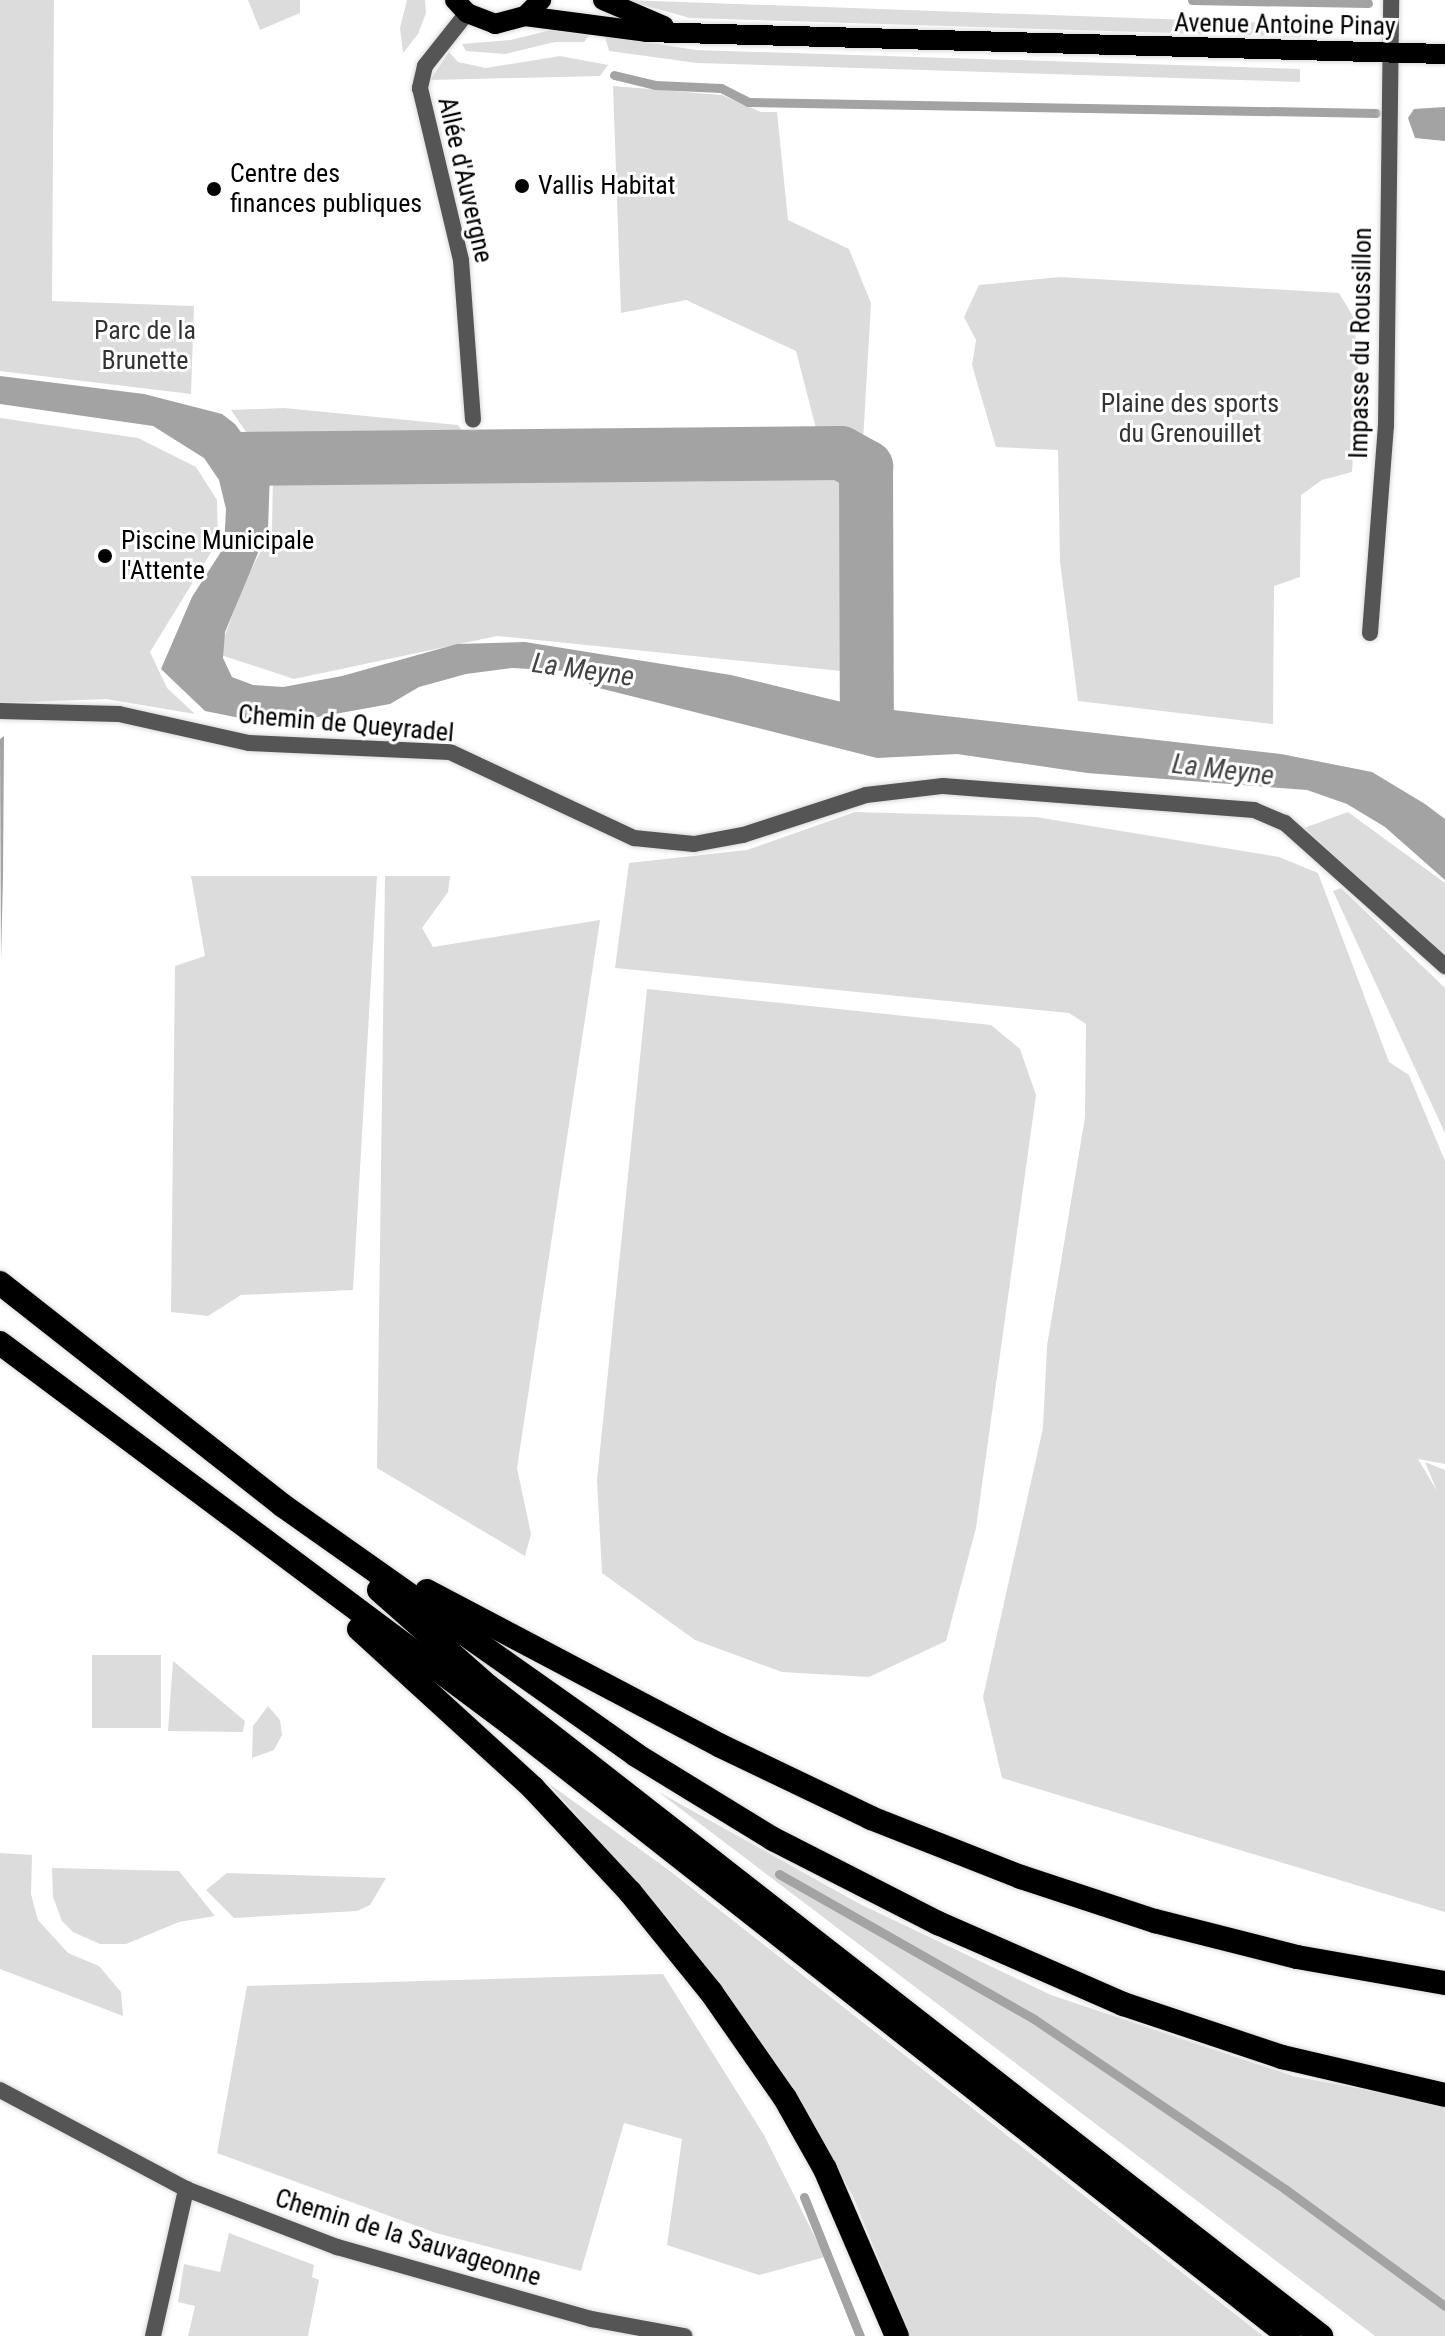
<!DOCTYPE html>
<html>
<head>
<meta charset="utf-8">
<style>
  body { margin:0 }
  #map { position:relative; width:1445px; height:2336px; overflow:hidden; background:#fff; font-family:"Roboto Condensed",sans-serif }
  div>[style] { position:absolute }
  .green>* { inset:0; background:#dcdcdc; transform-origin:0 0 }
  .water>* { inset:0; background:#a3a3a3 }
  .stream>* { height:9px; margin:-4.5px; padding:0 4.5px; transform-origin:4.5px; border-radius:4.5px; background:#a3a3a3 }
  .river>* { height:54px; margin:-27px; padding:0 27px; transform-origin:27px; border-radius:27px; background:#a3a3a3 }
  .roads { filter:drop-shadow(0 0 2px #dbdbdb) drop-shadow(0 0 2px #dbdbdb) }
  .minor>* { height:16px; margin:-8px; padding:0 8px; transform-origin:8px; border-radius:8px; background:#555 }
  .primary>* { height:20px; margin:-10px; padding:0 10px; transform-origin:10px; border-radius:10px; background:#000 }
  .motorway>* { height:24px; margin:-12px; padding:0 12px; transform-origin:12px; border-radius:12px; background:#000 }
  .dots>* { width:22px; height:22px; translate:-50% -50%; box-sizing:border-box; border:4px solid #fff; border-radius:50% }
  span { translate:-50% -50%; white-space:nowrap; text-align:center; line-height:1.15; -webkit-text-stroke:6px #fff; paint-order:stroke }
  .street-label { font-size:26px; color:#000 }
  .poi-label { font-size:26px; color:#000 }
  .left { translate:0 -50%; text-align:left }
  .park-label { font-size:26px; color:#333 }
  .water-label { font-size:28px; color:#444; font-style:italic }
</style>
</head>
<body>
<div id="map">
  <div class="green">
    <div style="clip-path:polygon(0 0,54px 0,52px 301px,194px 306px,191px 394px,0 371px)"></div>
    <div style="clip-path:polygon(248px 0,300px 0,300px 13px,260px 30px)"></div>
    <div style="clip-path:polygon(407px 0,425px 0,426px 13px,418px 34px,403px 53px,400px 28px)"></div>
    <div style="clip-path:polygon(625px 0,1302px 24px,1301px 37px,690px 18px)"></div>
    <div style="clip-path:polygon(559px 28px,591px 33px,584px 42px,555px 42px,505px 54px,466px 51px,462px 44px,511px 40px)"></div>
    <div style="clip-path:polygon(605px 36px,696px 50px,1300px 69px,1300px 82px,697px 63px,609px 51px)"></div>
    <div style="clip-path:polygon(449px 52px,458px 62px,486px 68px,560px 56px,608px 65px,600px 76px,430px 80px)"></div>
    <div style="clip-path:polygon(613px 86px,722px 95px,761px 112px,777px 112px,788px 220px,849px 249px,871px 303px,863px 441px,818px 436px,796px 351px,686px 300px,621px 313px)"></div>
    <div style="clip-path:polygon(1060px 277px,1339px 293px,1354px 318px,1358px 365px,1352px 472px,1322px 480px,1301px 495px,1300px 577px,1274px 586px,1273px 724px,1078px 701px,1060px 562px,1058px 450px,996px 447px,972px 365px,976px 340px,964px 317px,979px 285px)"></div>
    <div style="clip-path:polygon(284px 408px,458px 425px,487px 463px,749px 473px,835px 458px,860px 472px,861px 673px,497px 636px,294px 679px,218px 654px,245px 581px,272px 530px,273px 471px,231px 410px)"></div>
    <div style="clip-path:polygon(0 418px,138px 438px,196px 467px,217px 500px,218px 541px,150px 652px,167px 688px,195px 714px,106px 699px,0 703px)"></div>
    <div style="clip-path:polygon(855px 812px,1036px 817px,1279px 857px,1318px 873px,1389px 1062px,1409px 1075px,1445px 1161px,1445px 1464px,1418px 1459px,1437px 1491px,1425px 1462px,1445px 1470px,1445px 1912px,1002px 1778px,983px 1697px,1043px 1428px,1047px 1346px,1085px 1117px,1086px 1024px,1069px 1013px,615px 968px,629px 863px,747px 850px)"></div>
    <div style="clip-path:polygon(1348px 812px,1445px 883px,1445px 957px,1304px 828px)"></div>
    <div style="clip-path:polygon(191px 876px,377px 876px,353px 1290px,241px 1295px,208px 1316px,171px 1312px,175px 966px,205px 956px)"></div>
    <div style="clip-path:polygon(385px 876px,450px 876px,448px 892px,422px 928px,433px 947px,600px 920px,517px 1468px,531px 1534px,525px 1556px,377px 1468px)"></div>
    <div style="clip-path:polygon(1341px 888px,1445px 988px,1445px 1133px,1333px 891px)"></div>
    <div style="clip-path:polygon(647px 989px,991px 1025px,1020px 1049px,1036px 1095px,976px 1528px,946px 1641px,869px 1677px,782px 1672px,695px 1640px,602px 1573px,597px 1480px)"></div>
    <div style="left:92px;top:1655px;width:69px;height:73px"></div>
    <div style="clip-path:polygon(173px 1661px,245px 1721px,243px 1732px,168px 1731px)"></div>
    <div style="clip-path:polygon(268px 1706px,280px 1720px,282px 1735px,274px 1750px,252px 1758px,253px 1726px)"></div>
    <div style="clip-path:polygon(548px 1783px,666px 1868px,1263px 2336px,910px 2336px,853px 2196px,790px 2083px,673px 1924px)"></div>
    <div style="clip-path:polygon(657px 1791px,860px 1904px,1051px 1995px,1293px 2076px,1445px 2105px,1445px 2336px,1375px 2336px)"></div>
    <div style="clip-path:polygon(0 1853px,32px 1855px,31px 1894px,38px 1920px,68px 1953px,99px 1966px,121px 1992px,123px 2016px,0 1969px)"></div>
    <div style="clip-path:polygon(52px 1868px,179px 1871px,215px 1916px,179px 1922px,126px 1944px,100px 1944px,73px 1932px,62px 1921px,53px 1897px)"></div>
    <div style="clip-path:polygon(227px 1873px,386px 1878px,370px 1905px,357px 1911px,234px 1918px,206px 1890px)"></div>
    <div style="clip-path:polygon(663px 1974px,764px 2135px,825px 2257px,759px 2275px,667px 2245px,682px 2139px,624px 2123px,581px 2271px,436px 2233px,217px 2153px,247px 1986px)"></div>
    <div style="clip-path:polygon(229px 2233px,314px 2265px,312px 2277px,319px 2280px,308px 2336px,188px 2336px,195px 2306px,178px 2302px,184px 2264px,220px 2272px)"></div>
  </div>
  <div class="water">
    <div style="clip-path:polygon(1445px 107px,1445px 141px,1415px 138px,1408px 118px,1414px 109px)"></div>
    <div style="clip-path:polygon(0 376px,144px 394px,222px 414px,235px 424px,270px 472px,268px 529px,225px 632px,223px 658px,232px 677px,253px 685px,283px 687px,342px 676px,457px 644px,525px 642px,731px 675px,858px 706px,1281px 754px,1372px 772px,1425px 804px,1445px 819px,1445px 880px,1385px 827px,1347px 804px,1307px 790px,1087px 773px,957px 754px,877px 758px,595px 687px,567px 671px,512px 668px,466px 674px,419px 687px,390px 704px,274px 725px,205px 711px,161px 669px,192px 597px,224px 547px,226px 509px,219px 480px,204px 458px,153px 426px,0 404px)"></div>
    <div style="clip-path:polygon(4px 736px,3px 876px,1px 960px,0 739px)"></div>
  </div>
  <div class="stream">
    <div style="left:1192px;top:0;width:176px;rotate:1deg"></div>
    <div style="left:614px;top:75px;width:42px;rotate:13.7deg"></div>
    <div style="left:655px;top:85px;width:66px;rotate:2.6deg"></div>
    <div style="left:721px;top:88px;width:30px;rotate:27deg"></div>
    <div style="left:748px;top:102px;width:628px;rotate:1deg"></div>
    <div style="left:779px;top:1874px;width:293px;rotate:29.6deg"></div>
    <div style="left:1034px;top:2019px;width:303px;rotate:34.1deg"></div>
    <div style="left:1285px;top:2189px;width:198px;rotate:36.2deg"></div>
    <div style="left:804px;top:2197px;width:150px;rotate:68.1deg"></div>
  </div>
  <div class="river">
    <div style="left:241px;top:459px;width:600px;rotate:-0.57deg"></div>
    <div style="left:841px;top:453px;width:29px;rotate:29deg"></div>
    <div style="left:866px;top:467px;width:258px;rotate:89.8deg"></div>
  </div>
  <div class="roads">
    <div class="minor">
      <div style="left:467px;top:13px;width:68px;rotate:128.4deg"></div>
      <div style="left:425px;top:66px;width:23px;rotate:103deg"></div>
      <div style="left:420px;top:88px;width:177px;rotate:76.6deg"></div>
      <div style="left:461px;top:260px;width:160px;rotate:85.7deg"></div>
      <div style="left:1370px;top:633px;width:208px;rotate:-85.6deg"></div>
      <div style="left:1386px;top:426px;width:426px;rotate:-89.3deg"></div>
      <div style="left:0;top:711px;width:119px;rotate:1.4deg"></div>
      <div style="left:119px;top:714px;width:133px;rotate:12.6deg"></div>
      <div style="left:249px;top:743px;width:201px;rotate:2.6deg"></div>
      <div style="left:450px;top:752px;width:203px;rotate:25.1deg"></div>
      <div style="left:634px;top:838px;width:60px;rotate:5.7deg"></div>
      <div style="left:694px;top:844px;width:50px;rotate:-10.4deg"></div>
      <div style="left:743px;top:835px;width:129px;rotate:-18deg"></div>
      <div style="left:866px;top:795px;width:78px;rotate:-6.7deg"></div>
      <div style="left:943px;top:786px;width:312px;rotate:4.4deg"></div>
      <div style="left:1254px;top:810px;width:34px;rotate:23deg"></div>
      <div style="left:1285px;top:823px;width:215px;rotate:41.8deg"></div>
      <div style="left:0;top:2090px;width:211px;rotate:28deg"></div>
      <div style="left:186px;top:2189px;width:162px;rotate:21deg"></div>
      <div style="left:337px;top:2247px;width:265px;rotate:15.8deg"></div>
      <div style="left:592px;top:2319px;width:94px;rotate:10.5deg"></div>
      <div style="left:153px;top:2336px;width:151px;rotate:-77.3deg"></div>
    </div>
    <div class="primary">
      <div style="left:455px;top:0;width:18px;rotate:47deg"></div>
      <div style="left:467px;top:13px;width:30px;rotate:21deg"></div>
      <div style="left:495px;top:24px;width:31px;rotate:-15deg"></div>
      <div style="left:525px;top:16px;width:23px;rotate:-45deg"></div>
      <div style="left:603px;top:0;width:66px;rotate:23.1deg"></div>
      <div style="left:525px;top:16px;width:122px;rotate:7.5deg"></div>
      <div style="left:646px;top:32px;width:799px;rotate:1.58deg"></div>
    </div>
    <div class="motorway">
      <div style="left:0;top:1283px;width:359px;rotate:38.2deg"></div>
      <div style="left:282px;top:1505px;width:433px;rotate:35.2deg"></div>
      <div style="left:636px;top:1755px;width:161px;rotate:31.5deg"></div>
      <div style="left:773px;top:1839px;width:185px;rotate:27deg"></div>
      <div style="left:938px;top:1923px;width:202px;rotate:23.6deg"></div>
      <div style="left:1123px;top:2004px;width:168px;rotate:18.4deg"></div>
      <div style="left:1282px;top:2057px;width:167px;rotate:13.1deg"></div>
      <div style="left:0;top:1343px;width:639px;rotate:36.73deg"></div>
      <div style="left:512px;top:1725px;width:988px;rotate:38.18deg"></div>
      <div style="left:379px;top:1590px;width:145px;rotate:41.4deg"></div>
      <div style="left:488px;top:1686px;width:1057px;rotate:37.97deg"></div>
      <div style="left:427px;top:1591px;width:332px;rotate:27.8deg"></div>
      <div style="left:721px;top:1746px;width:166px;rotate:25.6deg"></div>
      <div style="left:871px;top:1818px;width:161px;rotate:21.5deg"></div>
      <div style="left:1021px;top:1877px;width:141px;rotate:18.2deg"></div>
      <div style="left:1155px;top:1921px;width:146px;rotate:14.2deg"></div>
      <div style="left:1297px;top:1957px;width:150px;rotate:10deg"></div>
      <div style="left:359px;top:1629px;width:236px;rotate:42.4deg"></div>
      <div style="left:533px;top:1788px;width:142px;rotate:47deg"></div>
      <div style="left:630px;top:1892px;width:129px;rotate:51deg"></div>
      <div style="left:711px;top:1992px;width:129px;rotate:55.1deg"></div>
      <div style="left:785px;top:2098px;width:81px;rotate:60.6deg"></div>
      <div style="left:825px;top:2169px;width:182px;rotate:66.7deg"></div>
    </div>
  </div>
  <div class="dots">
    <div style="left:522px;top:186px;background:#000"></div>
    <div style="left:214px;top:189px;background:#000"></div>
    <div style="left:105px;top:556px;background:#000"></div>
  </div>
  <div class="street-label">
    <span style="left:1285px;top:25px;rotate:1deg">Avenue Antoine Pinay</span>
    <span style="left:465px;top:180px;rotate:77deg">Allée d'Auvergne</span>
    <span style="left:1361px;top:343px;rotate:-89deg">Impasse du Roussillon</span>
    <span style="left:346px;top:724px;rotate:5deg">Chemin de Queyradel</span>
    <span style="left:408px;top:2238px;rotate:17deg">Chemin de la Sauvageonne</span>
  </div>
  <div class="poi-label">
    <span class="left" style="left:230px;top:189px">Centre des<br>finances publiques</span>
    <span class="left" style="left:538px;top:186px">Vallis Habitat</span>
    <span class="left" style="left:121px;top:556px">Piscine Municipale<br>l'Attente</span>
  </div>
  <div class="park-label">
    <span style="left:145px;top:346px">Parc de la<br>Brunette</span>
    <span style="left:1190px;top:419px">Plaine des sports<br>du Grenouillet</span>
  </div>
  <div class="water-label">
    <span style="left:583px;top:670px;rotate:8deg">La Meyne</span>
    <span style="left:1223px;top:770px;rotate:7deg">La Meyne</span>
  </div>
</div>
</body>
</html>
